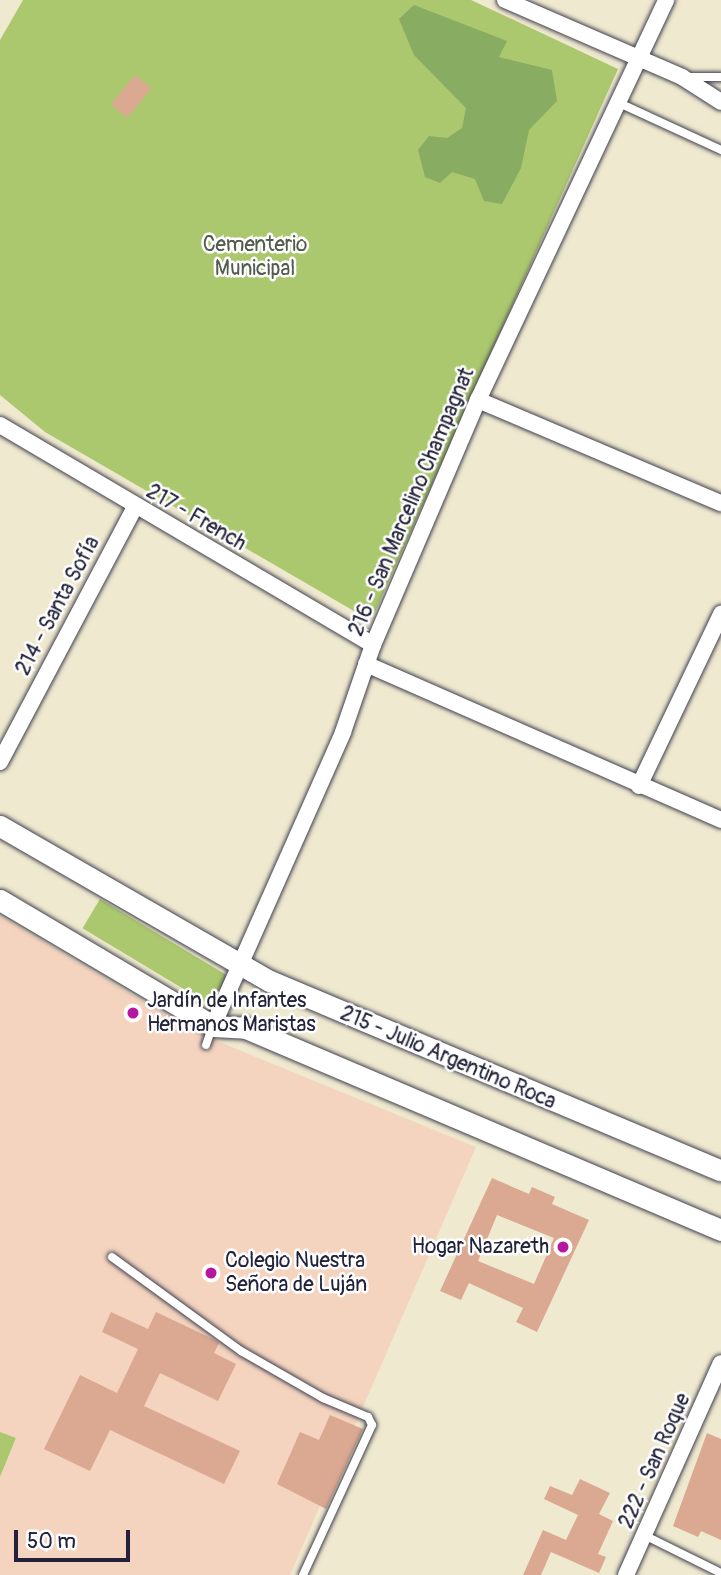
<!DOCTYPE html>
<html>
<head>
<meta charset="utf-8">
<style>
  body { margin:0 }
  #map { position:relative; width:721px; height:1575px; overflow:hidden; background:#efe9cf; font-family:Pangolin,sans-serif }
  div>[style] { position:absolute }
  .built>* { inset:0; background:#f4d4bf }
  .green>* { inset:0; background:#abc86f; transform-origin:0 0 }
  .forest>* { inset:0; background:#88ac62 }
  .building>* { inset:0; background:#dba892; transform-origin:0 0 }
  .roads { filter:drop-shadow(0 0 2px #414051) drop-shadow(0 0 2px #414051) }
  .service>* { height:8px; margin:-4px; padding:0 4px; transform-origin:4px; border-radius:4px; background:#fff }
  .minor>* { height:16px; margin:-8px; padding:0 8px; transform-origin:8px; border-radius:8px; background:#fff }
  .tertiary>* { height:21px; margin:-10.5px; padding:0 10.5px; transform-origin:10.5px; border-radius:10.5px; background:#fff }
  .dots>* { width:19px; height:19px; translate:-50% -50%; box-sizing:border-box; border:4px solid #fff; border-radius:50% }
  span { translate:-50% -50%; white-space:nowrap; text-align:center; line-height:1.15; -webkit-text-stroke:5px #fff; paint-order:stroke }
  .park-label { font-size:21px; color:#525c4d }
  .street-label { font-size:21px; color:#22223b }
  .poi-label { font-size:21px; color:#22223b }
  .left { translate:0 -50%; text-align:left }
  .right { translate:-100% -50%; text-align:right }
  .scale { position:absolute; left:14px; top:1530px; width:116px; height:32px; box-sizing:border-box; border:4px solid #22223b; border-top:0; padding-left:9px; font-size:21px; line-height:24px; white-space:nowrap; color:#22223b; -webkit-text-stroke:5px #fff; paint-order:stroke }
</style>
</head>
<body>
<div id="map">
  <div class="built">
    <div style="clip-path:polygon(0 916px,195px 1032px,476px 1147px,290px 1575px,0 1575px,0 1477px,16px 1439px,0 1432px)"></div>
  </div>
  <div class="green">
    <div style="clip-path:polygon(23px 0,471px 0,618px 69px,374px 614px,366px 618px,45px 432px,0 395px,0 40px)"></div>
    <div style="left:100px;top:899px;width:149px;height:34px;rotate:31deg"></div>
    <div style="clip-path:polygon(0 1432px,16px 1438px,0 1477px)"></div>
  </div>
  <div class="forest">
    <div style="clip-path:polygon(414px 5px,507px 41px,499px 57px,552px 70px,557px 101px,529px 130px,521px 168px,502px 204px,484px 201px,475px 179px,452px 172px,440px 183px,425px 177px,418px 150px,429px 136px,447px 138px,462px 128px,466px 108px,414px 55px,399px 19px)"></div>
  </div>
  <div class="building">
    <div style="left:135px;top:75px;width:21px;height:38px;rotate:39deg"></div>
    <div style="clip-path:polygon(evenodd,492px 1178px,529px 1194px,532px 1187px,555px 1197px,552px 1204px,589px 1220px,537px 1332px,516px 1322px,523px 1308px,469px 1283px,461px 1300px,440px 1291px,492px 1178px,497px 1215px,554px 1238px,534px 1284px,478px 1261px,497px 1215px)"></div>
    <div style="clip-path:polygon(111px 1312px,148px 1329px,156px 1312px,213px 1339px,219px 1343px,214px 1353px,236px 1364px,218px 1401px,160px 1373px,144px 1406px,240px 1451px,224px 1484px,110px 1430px,90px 1471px,44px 1449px,80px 1375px,117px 1393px,138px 1349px,102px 1332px)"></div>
    <div style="clip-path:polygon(330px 1415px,363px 1429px,326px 1509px,277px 1484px,300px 1432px,319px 1440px)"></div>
    <div style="clip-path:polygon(707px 1433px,721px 1439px,721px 1540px,701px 1531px,698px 1537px,673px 1526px)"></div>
    <div style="clip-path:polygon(580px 1479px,610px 1493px,599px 1514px,613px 1521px,598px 1554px,606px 1557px,599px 1573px,551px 1552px,541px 1575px,523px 1575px,543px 1530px,566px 1540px,578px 1515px,544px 1499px,550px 1486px,572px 1495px)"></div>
  </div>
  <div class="roads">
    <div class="service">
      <div style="left:686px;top:77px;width:35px"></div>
      <div style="left:617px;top:102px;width:115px;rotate:24.8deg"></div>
      <div style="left:206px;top:1045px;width:18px;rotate:-71deg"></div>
      <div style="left:112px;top:1257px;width:160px;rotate:36.1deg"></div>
      <div style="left:241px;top:1351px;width:95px;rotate:29.8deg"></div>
      <div style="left:323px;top:1398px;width:49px;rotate:22.9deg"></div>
      <div style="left:368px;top:1417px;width:9px;rotate:63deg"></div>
      <div style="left:372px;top:1425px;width:165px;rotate:114.7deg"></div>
      <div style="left:644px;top:1535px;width:86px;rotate:26.3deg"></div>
    </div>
    <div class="minor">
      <div style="left:505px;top:0;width:193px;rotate:23.5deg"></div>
      <div style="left:682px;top:77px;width:46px;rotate:32.7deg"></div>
      <div style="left:478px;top:400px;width:264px;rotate:23deg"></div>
      <div style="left:0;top:425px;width:433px;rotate:30.5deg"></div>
      <div style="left:366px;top:664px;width:388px;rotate:23.7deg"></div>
      <div style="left:0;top:762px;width:289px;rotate:-62.1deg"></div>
      <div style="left:639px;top:786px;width:191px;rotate:-64.5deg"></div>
      <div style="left:213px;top:1026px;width:321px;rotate:-66.1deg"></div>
      <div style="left:343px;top:732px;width:92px;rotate:-71deg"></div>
      <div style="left:373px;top:645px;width:267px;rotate:-66.8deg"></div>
      <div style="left:478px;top:400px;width:442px;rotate:-64.8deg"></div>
      <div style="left:626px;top:1575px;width:232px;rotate:-65.9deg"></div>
    </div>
    <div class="tertiary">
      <div style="left:0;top:826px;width:311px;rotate:29.9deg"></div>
      <div style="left:270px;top:981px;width:489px;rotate:22.8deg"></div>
      <div style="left:0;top:900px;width:247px;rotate:30.6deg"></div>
      <div style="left:213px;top:1026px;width:33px;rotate:3deg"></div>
      <div style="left:246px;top:1028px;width:516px;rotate:23.04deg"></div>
    </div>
  </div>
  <div class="dots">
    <div style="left:133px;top:1013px;background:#b5179e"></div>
    <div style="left:563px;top:1247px;background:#b5179e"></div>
    <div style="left:211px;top:1273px;background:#b5179e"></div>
  </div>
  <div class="park-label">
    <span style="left:255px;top:257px">Cementerio<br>Municipal</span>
  </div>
  <div class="street-label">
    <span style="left:412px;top:502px;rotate:-67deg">216 - San Marcelino Champagnat</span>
    <span style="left:196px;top:518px;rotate:30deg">217 - French</span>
    <span style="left:58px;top:606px;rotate:-62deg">214 - Santa Sofía</span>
    <span style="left:448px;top:1058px;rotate:23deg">215 - Julio Argentino Roca</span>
    <span style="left:655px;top:1461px;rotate:-66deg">222 - San Roque</span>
  </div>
  <div class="poi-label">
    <span class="left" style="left:147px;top:1013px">Jardín de Infantes<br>Hermanos Maristas</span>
    <span class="right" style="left:549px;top:1247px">Hogar Nazareth</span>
    <span class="left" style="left:225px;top:1273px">Colegio Nuestra<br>Señora de Luján</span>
  </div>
  <div class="scale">50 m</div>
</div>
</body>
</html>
